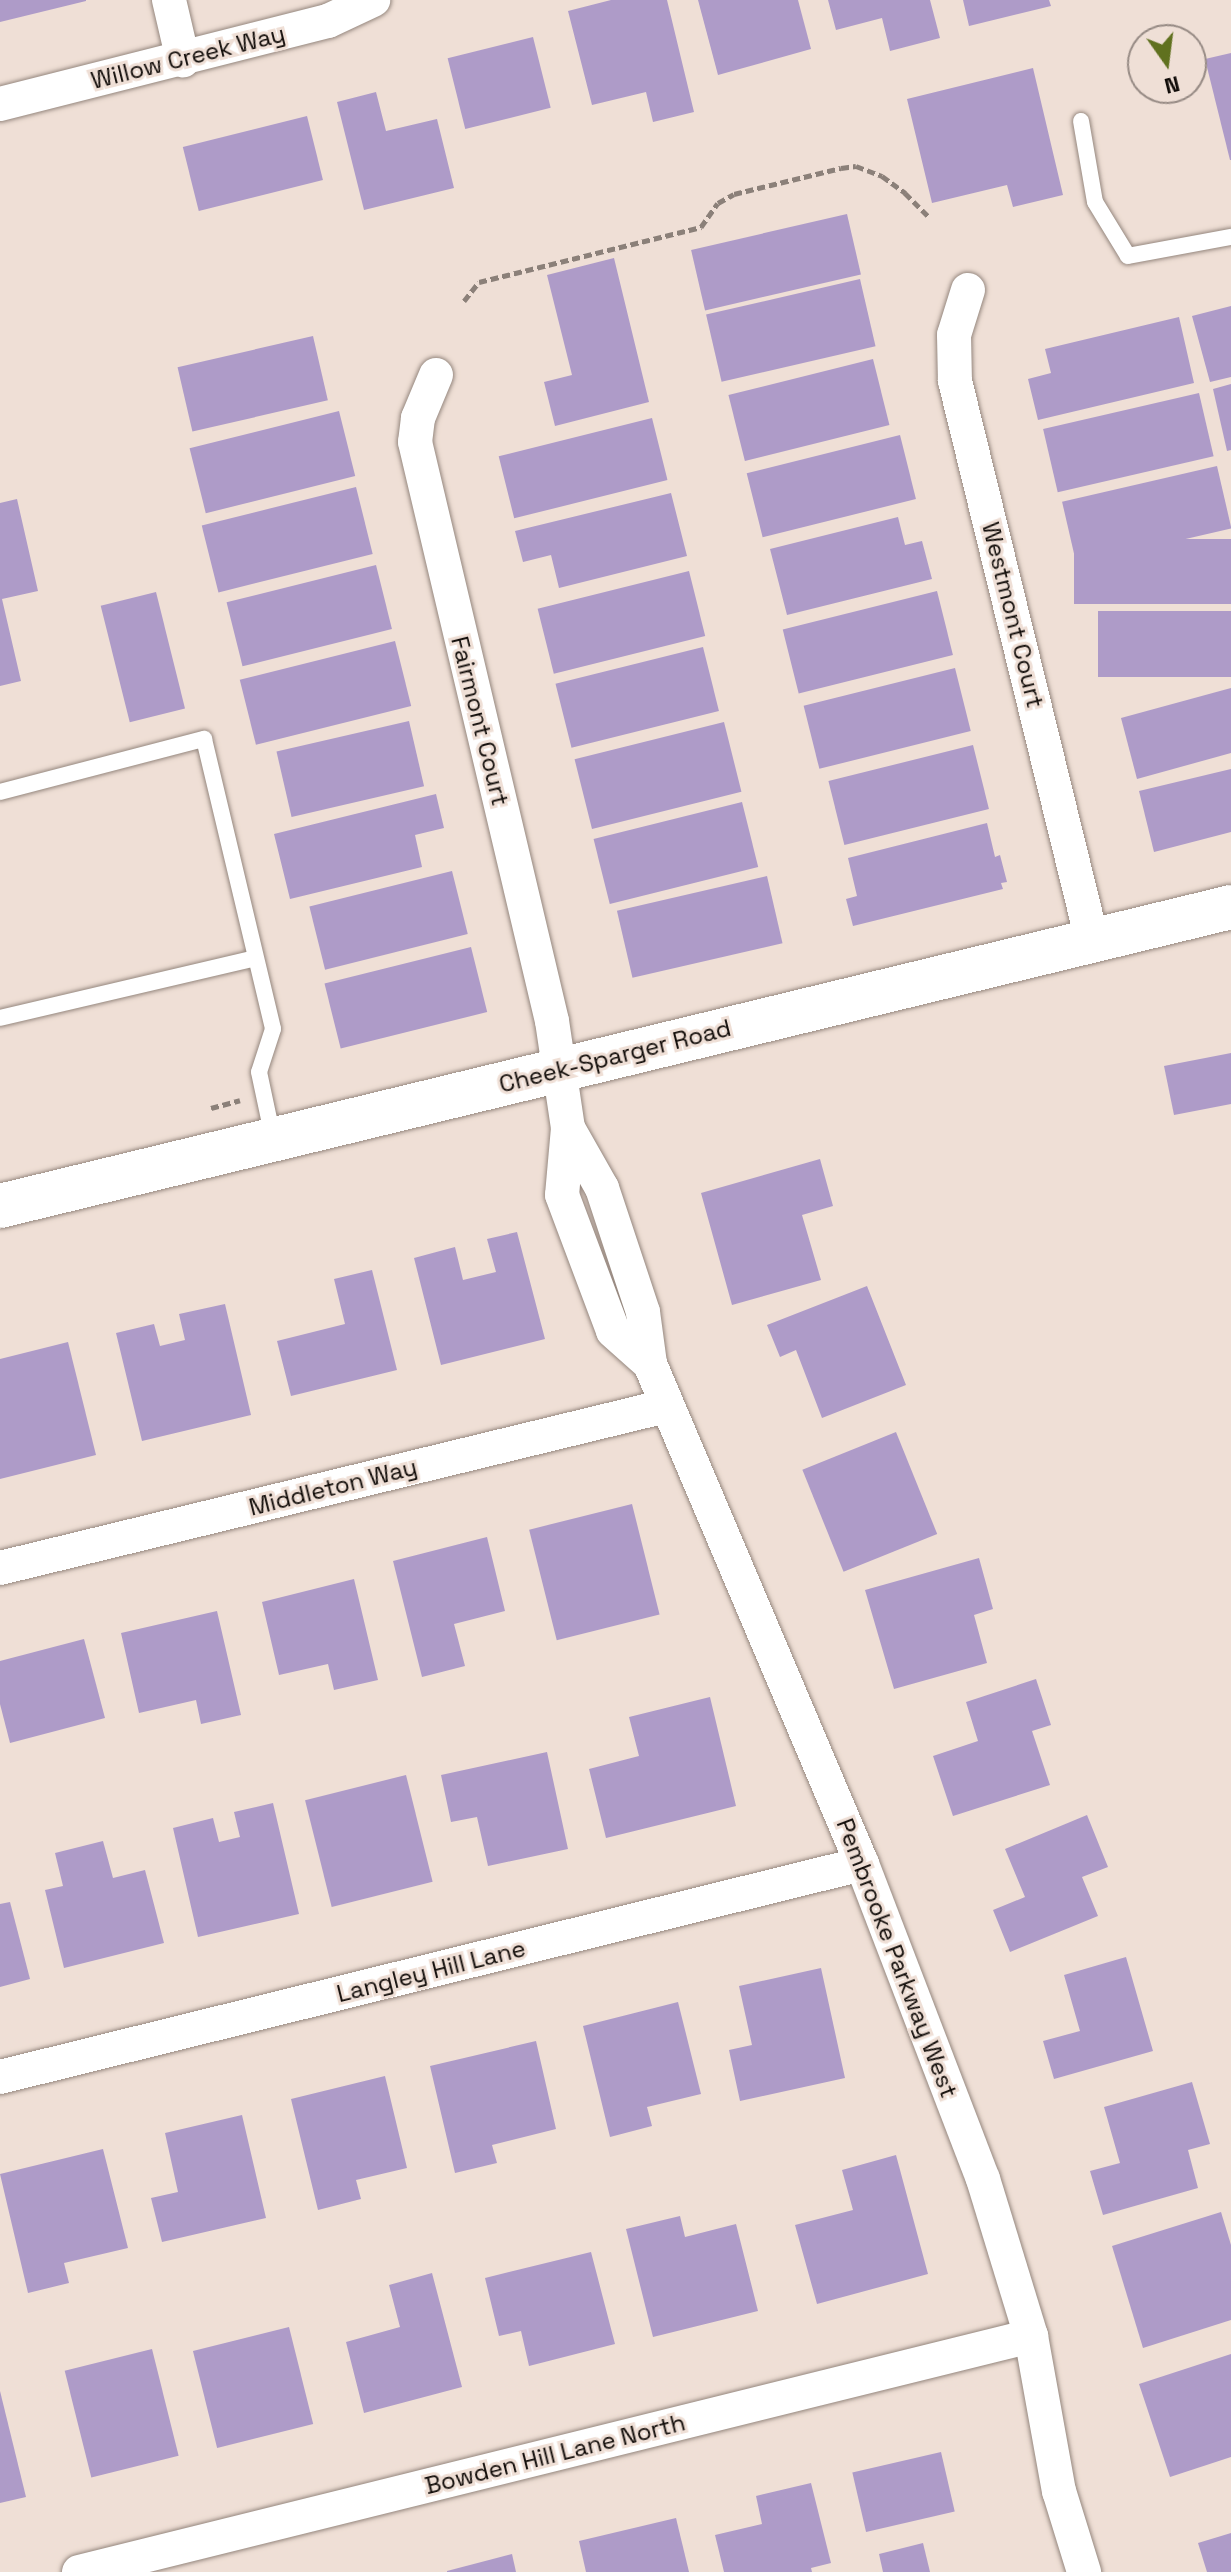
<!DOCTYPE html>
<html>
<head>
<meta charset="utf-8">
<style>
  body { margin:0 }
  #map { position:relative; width:1231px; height:2572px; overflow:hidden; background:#efdfd6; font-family:"Space Grotesk",sans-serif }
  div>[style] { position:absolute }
  .building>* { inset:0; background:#ae9bc8; transform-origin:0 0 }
  .path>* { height:5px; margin-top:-2.5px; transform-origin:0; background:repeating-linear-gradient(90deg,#8b8079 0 8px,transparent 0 12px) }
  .roads { filter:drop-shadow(0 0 2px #95877e) drop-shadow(0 0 2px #95877e) }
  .lane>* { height:16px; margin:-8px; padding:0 8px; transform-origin:8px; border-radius:8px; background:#fff }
  .street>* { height:34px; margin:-17px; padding:0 17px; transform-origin:17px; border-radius:17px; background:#fff }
  .secondary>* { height:44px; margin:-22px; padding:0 22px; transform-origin:22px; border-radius:22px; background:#fff }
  span { translate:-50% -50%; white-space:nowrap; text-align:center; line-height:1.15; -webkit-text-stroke:6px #efdfd6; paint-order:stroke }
  .street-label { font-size:24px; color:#100b08 }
  .north { position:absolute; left:1127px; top:24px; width:80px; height:80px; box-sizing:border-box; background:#efdfd6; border:2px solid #968a84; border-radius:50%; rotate:166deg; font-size:22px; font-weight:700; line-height:32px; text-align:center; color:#100b08 }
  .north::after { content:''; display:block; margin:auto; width:28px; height:36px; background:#60711f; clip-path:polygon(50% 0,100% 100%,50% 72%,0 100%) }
</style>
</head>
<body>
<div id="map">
  <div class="building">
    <div style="clip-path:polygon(0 0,86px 0,86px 1px,0 22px)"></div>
    <div style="clip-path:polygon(611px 0,667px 0,694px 112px,653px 122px,646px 92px,592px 105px,568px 11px)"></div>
    <div style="clip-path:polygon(698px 0,798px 0,811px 49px,718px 75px)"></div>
    <div style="clip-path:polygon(828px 0,930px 0,940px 38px,890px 51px,882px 18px,836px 30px)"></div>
    <div style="clip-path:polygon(963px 0,1049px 0,1051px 6px,969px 26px)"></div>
    <div style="left:533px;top:37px;width:73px;height:88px;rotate:76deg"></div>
    <div style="clip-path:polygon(1231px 53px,1231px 160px,1230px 160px,1205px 59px)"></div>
    <div style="clip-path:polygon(1033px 68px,1063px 195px,1013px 207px,1007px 185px,932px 203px,907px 99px)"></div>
    <div style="clip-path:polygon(376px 92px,386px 131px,437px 119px,454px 188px,364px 210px,337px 102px)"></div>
    <div style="left:307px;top:116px;width:66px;height:128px;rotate:76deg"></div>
    <div style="left:847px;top:214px;width:62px;height:160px;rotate:77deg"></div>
    <div style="clip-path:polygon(614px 258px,649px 402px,555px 426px,544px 382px,572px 375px,547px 275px)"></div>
    <div style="left:860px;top:279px;width:69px;height:158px;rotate:77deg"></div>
    <div style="clip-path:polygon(1231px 306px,1231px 377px,1210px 382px,1192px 316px)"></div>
    <div style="clip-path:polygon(1179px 317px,1194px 383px,1038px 420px,1028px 379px,1051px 373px,1045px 349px)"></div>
    <div style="left:313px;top:336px;width:66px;height:139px;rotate:77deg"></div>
    <div style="left:873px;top:359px;width:68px;height:149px;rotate:76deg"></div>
    <div style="clip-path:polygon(1231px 384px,1231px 450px,1227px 451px,1213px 389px)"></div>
    <div style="left:1199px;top:393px;width:65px;height:160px;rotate:77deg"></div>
    <div style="left:339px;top:411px;width:67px;height:154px;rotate:76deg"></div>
    <div style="left:652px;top:418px;width:64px;height:158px;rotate:76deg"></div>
    <div style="left:900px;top:435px;width:66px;height:158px;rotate:76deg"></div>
    <div style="left:1217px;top:466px;width:64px;height:159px;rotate:77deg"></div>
    <div style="left:356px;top:487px;width:69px;height:159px;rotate:76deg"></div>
    <div style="clip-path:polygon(671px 493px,687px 556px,559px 588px,551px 555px,523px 562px,515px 531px)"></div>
    <div style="clip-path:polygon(17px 499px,38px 591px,2px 599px,21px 681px,0 686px,0 503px)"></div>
    <div style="clip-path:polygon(898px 517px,905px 545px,922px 541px,932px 579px,787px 615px,770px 549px)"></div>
    <div style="left:1231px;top:539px;width:65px;height:157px;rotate:90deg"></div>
    <div style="left:376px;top:565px;width:66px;height:154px;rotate:76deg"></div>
    <div style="left:689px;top:571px;width:67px;height:156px;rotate:76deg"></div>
    <div style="left:937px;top:591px;width:66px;height:159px;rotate:76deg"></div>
    <div style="left:156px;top:592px;width:120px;height:57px;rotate:76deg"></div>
    <div style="left:1231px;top:611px;width:66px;height:133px;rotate:90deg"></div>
    <div style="left:395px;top:641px;width:67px;height:160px;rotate:76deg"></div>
    <div style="left:703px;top:647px;width:66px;height:152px;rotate:76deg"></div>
    <div style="left:955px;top:668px;width:65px;height:156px;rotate:76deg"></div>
    <div style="clip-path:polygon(1231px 688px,1231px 753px,1137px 779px,1121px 718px)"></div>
    <div style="left:409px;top:721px;width:67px;height:136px;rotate:77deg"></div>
    <div style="left:724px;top:722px;width:72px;height:154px;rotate:76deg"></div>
    <div style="left:973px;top:745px;width:66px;height:149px;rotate:76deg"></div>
    <div style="clip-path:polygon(1231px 769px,1231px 832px,1154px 852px,1139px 791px)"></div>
    <div style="clip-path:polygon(436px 794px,444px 828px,415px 835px,422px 867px,290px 899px,274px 834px)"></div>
    <div style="left:742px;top:802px;width:67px;height:153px;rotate:76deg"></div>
    <div style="clip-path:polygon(987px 823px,995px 857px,1000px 855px,1007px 882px,1001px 883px,1003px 889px,853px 926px,846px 899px,857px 896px,848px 858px)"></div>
    <div style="left:452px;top:871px;width:65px;height:147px;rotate:76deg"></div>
    <div style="left:767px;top:876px;width:69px;height:154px;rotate:77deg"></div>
    <div style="left:471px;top:947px;width:67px;height:151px;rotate:76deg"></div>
    <div style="clip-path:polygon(1231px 1053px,1231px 1104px,1174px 1115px,1164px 1066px)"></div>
    <div style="clip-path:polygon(820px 1159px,833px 1206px,802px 1215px,821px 1280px,732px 1305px,701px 1193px)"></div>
    <div style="clip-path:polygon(517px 1232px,545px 1339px,441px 1365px,414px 1258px,455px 1247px,463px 1280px,496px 1272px,487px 1239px)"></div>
    <div style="clip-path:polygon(372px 1270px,397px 1370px,291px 1396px,277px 1341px,345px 1324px,334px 1279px)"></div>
    <div style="clip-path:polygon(867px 1286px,906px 1385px,822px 1418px,796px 1350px,780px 1357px,767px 1325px)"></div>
    <div style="clip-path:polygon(225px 1304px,251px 1415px,142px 1441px,116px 1333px,154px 1324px,160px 1346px,185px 1340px,179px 1314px)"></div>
    <div style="clip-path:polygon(68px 1342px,96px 1455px,0 1479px,0 1359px)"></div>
    <div style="left:896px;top:1432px;width:110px;height:101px;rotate:68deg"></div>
    <div style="left:632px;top:1504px;width:114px;height:106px;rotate:76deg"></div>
    <div style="clip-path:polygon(487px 1537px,505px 1611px,454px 1624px,465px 1666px,422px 1677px,393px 1561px)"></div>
    <div style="clip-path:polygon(979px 1558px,993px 1609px,974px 1615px,987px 1663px,894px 1689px,865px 1590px)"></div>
    <div style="clip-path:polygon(354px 1579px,378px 1680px,334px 1690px,328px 1664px,279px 1675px,262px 1602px)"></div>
    <div style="clip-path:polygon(217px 1611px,241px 1715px,201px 1724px,196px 1700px,139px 1713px,121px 1633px)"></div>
    <div style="clip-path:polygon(84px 1639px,105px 1718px,10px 1743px,0 1704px,0 1661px)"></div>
    <div style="clip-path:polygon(1036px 1679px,1051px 1725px,1032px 1731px,1050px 1785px,953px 1816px,933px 1756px,978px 1741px,966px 1702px)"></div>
    <div style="clip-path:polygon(710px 1697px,736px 1806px,606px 1838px,589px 1769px,639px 1756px,629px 1717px)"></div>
    <div style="clip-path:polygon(547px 1752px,568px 1849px,488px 1866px,477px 1817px,451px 1822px,441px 1775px)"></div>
    <div style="left:406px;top:1775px;width:110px;height:104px;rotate:76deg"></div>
    <div style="clip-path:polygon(273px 1803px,299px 1914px,198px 1937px,173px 1828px,213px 1818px,219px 1842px,240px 1837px,234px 1812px)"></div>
    <div style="clip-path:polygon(1087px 1815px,1108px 1867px,1082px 1877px,1098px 1916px,1010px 1952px,993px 1910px,1025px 1897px,1005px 1849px)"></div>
    <div style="clip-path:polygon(103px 1841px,113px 1878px,145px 1870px,164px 1943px,64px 1968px,45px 1890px,63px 1886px,55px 1853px)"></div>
    <div style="clip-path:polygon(10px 1902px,30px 1979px,0 1987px,0 1904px)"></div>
    <div style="clip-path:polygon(1126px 1957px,1153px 2051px,1054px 2079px,1043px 2041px,1080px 2031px,1064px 1975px)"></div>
    <div style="clip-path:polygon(821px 1968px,845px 2078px,740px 2101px,729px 2050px,752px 2045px,739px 1986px)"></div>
    <div style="clip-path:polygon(678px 2002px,701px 2094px,647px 2107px,652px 2126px,610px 2137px,583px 2026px)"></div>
    <div style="clip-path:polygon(536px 2041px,556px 2129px,492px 2145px,497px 2163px,455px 2173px,430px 2066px)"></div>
    <div style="clip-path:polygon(385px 2076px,407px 2168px,356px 2180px,361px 2199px,318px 2210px,291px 2099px)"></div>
    <div style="clip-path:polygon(1192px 2082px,1210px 2144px,1188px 2150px,1198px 2188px,1103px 2215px,1090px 2171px,1120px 2163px,1104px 2107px)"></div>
    <div style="clip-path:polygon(242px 2115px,266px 2218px,162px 2242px,151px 2198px,178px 2192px,165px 2133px)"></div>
    <div style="clip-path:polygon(103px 2149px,128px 2248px,64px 2263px,69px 2283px,28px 2293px,0 2174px)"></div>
    <div style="clip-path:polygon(896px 2155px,928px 2274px,817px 2304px,795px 2225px,853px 2210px,842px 2170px)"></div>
    <div style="clip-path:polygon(1221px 2212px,1231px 2245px,1231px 2320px,1143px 2348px,1112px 2246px)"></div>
    <div style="clip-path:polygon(680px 2216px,685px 2237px,736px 2224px,758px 2311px,653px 2337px,626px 2229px)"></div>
    <div style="clip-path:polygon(591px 2252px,615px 2344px,529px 2366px,521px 2331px,499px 2336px,485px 2278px)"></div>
    <div style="clip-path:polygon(432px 2273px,462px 2387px,364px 2413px,346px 2342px,400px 2327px,389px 2285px)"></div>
    <div style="left:289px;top:2327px;width:100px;height:99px;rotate:76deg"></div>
    <div style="left:152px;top:2349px;width:110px;height:90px;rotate:76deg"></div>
    <div style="clip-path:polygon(1231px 2354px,1231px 2457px,1170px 2477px,1139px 2384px)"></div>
    <div style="clip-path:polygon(0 2391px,26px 2497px,0 2503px)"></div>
    <div style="left:941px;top:2452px;width:61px;height:91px;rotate:77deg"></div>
    <div style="clip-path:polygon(811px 2483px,831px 2563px,811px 2568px,812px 2572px,724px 2572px,715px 2535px,762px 2524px,756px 2496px)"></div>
    <div style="clip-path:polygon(676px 2518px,689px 2572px,586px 2572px,579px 2541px)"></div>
    <div style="clip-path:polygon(1231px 2533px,1231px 2572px,1207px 2572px,1198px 2543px)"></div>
    <div style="clip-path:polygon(923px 2543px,930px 2572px,883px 2572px,879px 2554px)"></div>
    <div style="clip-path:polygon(512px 2554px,516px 2572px,447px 2572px,447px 2571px)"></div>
  </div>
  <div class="path">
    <div style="left:464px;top:301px;width:24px;rotate:-52deg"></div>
    <div style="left:479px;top:282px;width:229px;rotate:-13.9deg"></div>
    <div style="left:701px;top:227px;width:29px;rotate:-55deg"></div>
    <div style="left:718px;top:203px;width:18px;rotate:-29deg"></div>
    <div style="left:734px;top:194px;width:110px;rotate:-13.7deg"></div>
    <div style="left:841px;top:168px;width:15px;rotate:-8deg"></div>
    <div style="left:856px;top:166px;width:28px;rotate:21deg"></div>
    <div style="left:882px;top:176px;width:29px;rotate:36deg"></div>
    <div style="left:905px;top:193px;width:35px;rotate:45deg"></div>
    <div style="left:211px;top:1108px;width:30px;rotate:-15deg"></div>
  </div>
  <div class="roads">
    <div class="lane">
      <div style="left:1081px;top:121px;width:82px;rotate:80.2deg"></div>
      <div style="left:1095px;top:202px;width:63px;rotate:58.6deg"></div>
      <div style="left:1128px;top:256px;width:105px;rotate:-10.5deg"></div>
      <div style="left:0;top:792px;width:211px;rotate:-14.6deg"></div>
      <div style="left:204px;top:739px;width:298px;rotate:76.6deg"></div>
      <div style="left:273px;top:1029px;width:45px;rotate:108deg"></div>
      <div style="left:259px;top:1072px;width:67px;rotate:78deg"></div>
      <div style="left:0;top:1018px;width:262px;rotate:-13.2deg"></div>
    </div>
    <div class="street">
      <div style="left:169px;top:0;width:62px;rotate:76.9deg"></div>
      <div style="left:0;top:104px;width:338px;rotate:-14.2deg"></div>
      <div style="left:328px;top:21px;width:50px;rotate:-25deg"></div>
      <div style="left:968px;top:290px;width:47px;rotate:107.3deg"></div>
      <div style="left:954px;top:335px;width:46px;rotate:88.8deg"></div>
      <div style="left:955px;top:381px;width:576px;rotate:76.23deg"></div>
      <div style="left:436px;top:375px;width:47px;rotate:112.7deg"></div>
      <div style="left:418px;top:418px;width:24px;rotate:97deg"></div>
      <div style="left:415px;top:442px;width:595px;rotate:76.69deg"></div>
      <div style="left:552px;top:1021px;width:108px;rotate:81.5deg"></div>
      <div style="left:568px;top:1128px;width:67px;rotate:95.1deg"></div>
      <div style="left:562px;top:1195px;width:145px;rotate:69.4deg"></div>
      <div style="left:613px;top:1331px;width:50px;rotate:41.7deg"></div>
      <div style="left:568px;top:1128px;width:69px;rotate:60.5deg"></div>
      <div style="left:602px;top:1188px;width:131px;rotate:71.7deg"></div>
      <div style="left:643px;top:1312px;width:52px;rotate:82.3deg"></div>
      <div style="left:650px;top:1364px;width:543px;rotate:67.02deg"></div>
      <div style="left:862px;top:1864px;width:337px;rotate:69deg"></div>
      <div style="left:983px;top:2179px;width:164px;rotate:73deg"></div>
      <div style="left:1031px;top:2336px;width:158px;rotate:79.8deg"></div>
      <div style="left:1059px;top:2491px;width:85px;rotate:72.8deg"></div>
      <div style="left:0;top:1568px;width:685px;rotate:-13.67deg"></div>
      <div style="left:0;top:2077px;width:888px;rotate:-13.88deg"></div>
      <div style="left:79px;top:2572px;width:981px;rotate:-13.92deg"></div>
    </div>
    <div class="secondary">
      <div style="left:0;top:1206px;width:1267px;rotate:-13.65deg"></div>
    </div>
  </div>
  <div class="street-label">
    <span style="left:188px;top:57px;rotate:-14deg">Willow Creek Way</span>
    <span style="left:1013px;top:615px;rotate:76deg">Westmont Court</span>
    <span style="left:480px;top:721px;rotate:76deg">Fairmont Court</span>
    <span style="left:615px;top:1056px;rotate:-14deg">Cheek-Sparger Road</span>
    <span style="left:333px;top:1487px;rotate:-14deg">Middleton Way</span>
    <span style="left:897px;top:1958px;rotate:69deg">Pembrooke Parkway West</span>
    <span style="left:431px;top:1971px;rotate:-14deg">Langley Hill Lane</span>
    <span style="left:555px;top:2454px;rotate:-14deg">Bowden Hill Lane North</span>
  </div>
  <div class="north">N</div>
</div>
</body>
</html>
